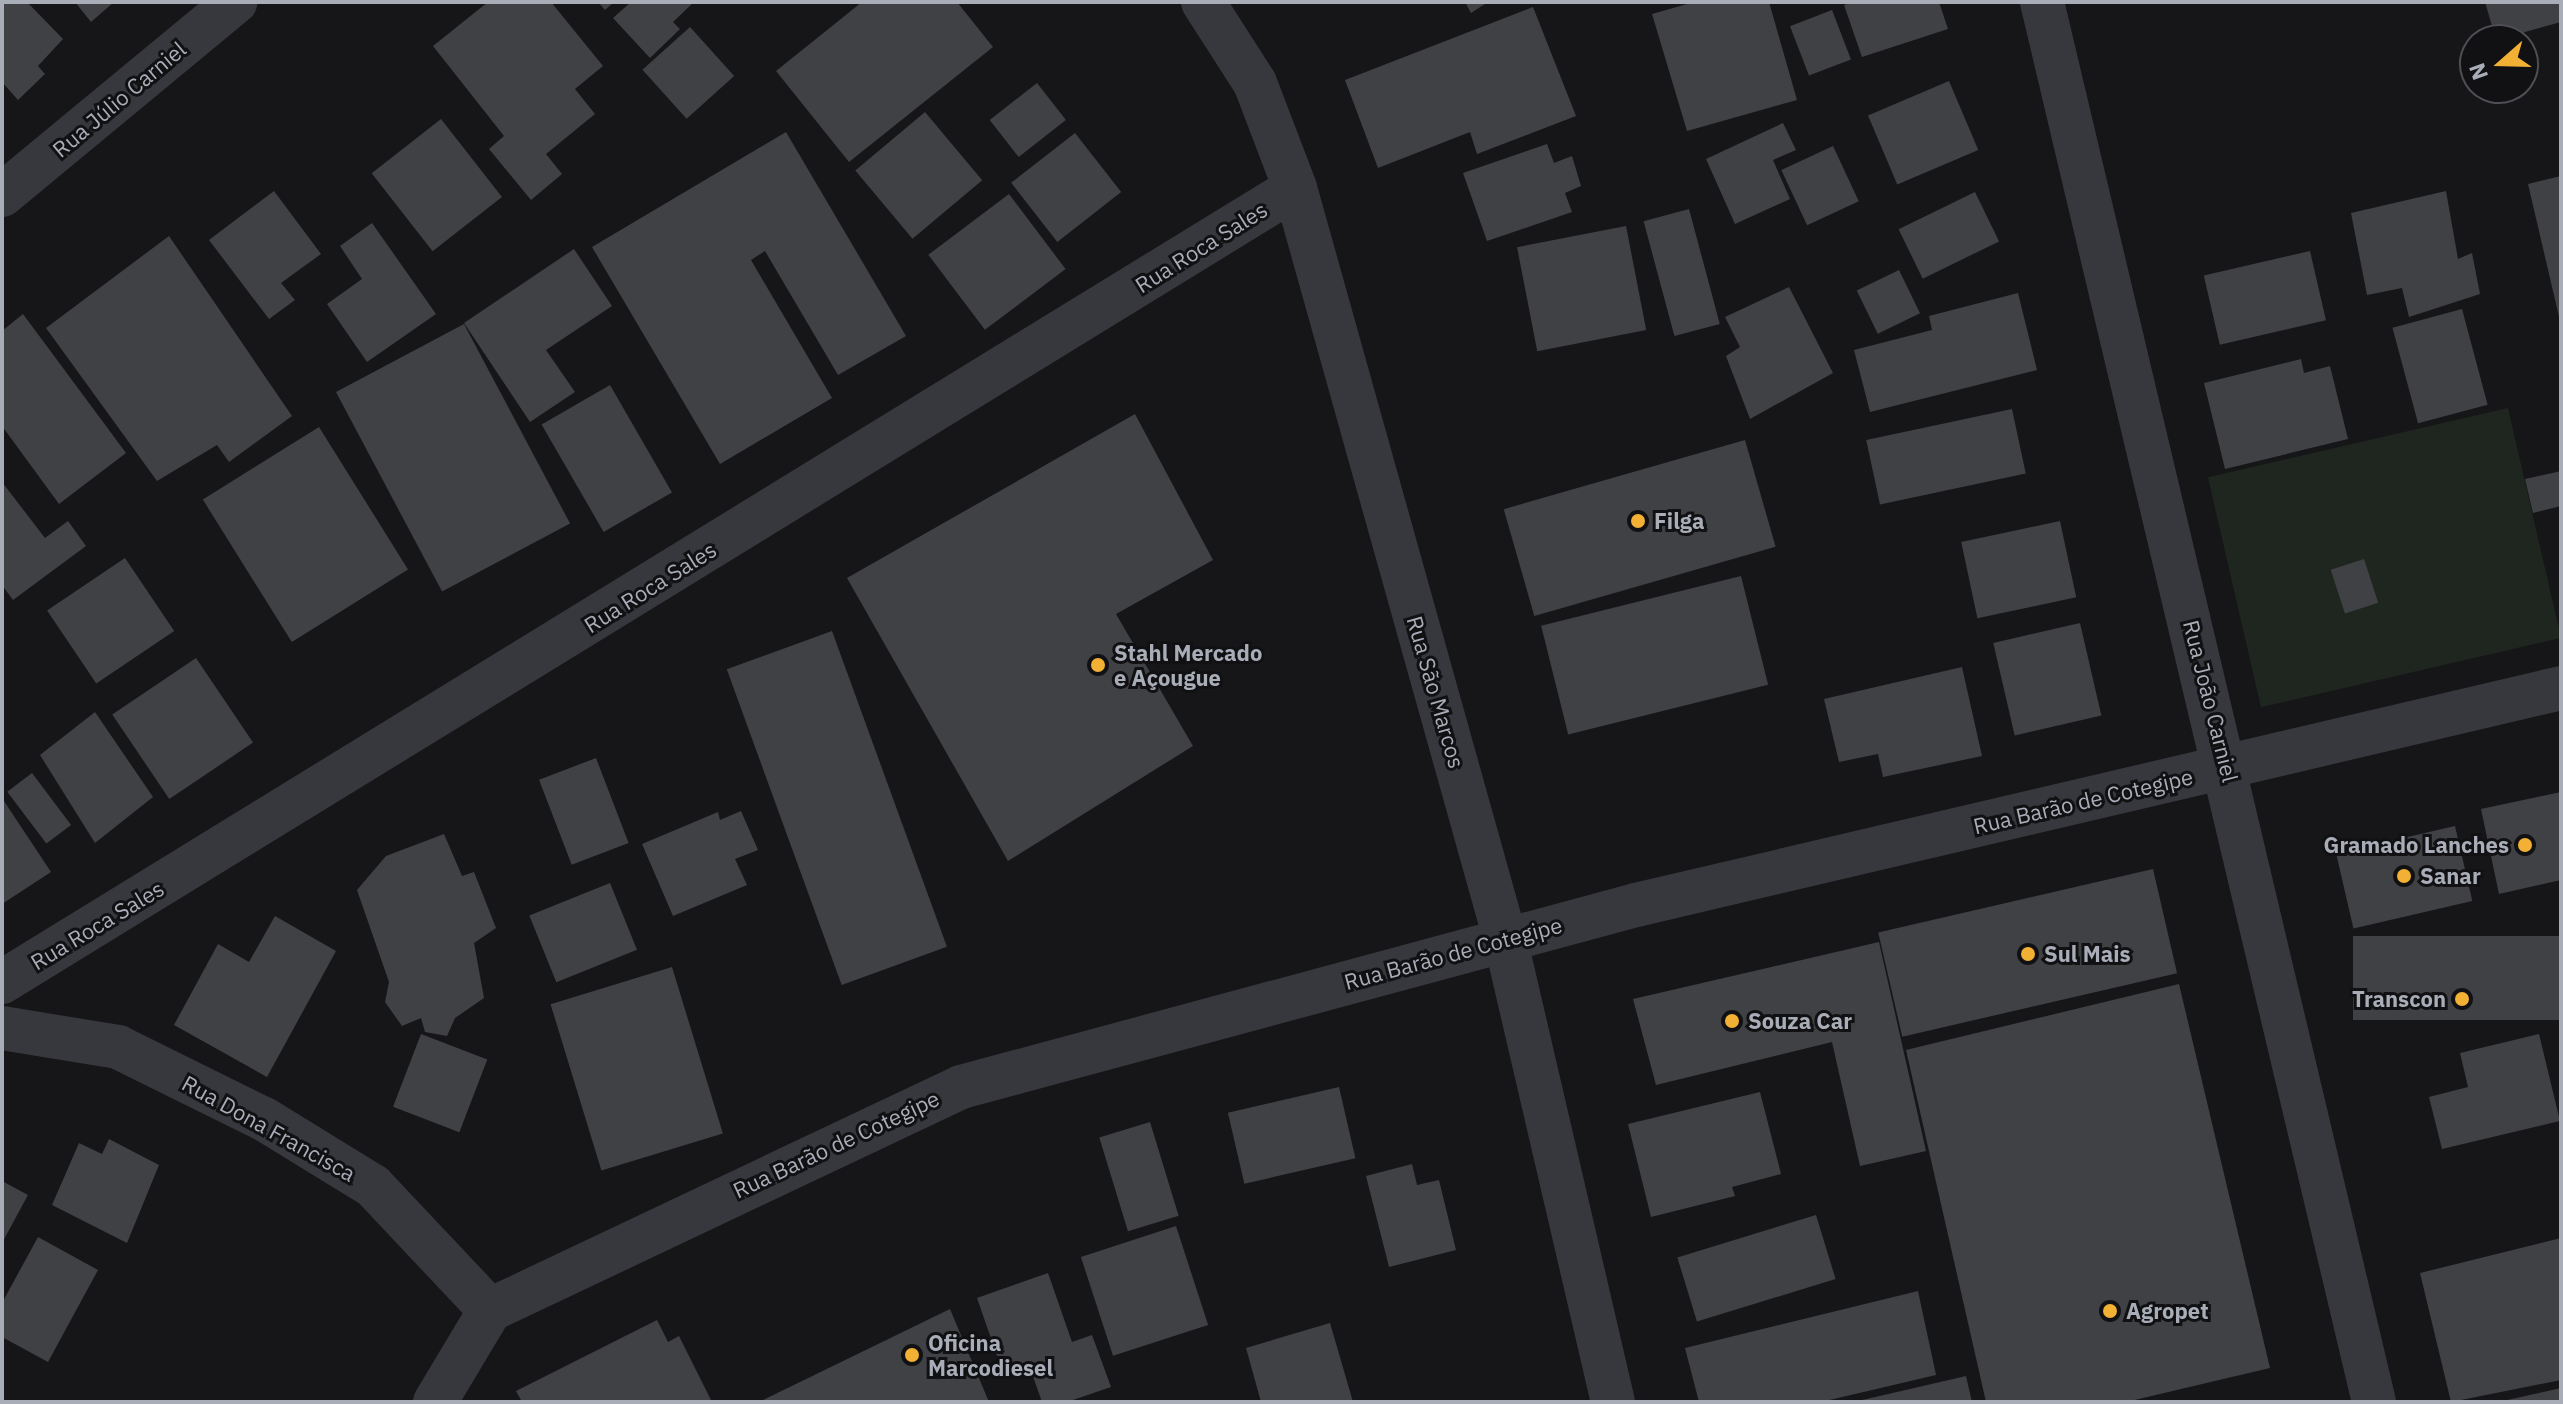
<!DOCTYPE html>
<html>
<head>
<meta charset="utf-8">
<style>
  body { margin:0 }
  #map { position:relative; width:2563px; height:1404px; overflow:hidden; background:#161618; font-family:"IBM Plex Sans",sans-serif }
  div>[style] { position:absolute }
  .green>* { inset:0; background:#1e261f; transform-origin:0 0 }
  .building>* { inset:0; background:#404145; transform-origin:0 0 }
  .minor>* { height:44px; margin:-22px; padding:0 22px; transform-origin:22px; border-radius:22px; background:#37383d }
  .dots>* { width:22px; height:22px; translate:-50% -50%; box-sizing:border-box; border:4px solid #111113; border-radius:50% }
  span { translate:-50% -50%; white-space:nowrap; text-align:center; line-height:1.15; -webkit-text-stroke:6px #111113; paint-order:stroke }
  .street-label { font-size:22px; color:#a8adb8 }
  .poi-label { font-size:22px; color:#a8adb8; font-weight:700 }
  .left { translate:0 -50%; text-align:left }
  .right { translate:-100% -50%; text-align:right }
  .frame { position:absolute; inset:0; border:4px solid #a8adb8; pointer-events:none }
  .north { position:absolute; left:2459px; top:24px; width:80px; height:80px; box-sizing:border-box; background:#111113; border:2px solid #4d4f55; border-radius:50%; rotate:250deg; font-size:22px; font-weight:700; line-height:32px; text-align:center; color:#a8adb8 }
  .north::after { content:''; display:block; margin:auto; width:28px; height:36px; background:#f2b134; clip-path:polygon(50% 0,100% 100%,50% 72%,0 100%) }
</style>
</head>
<body>
<div id="map">
  <div class="green">
    <div style="left:2508px;top:408px;width:236px;height:308px;rotate:77deg"></div>
  </div>
  <div class="building">
    <div style="clip-path:polygon(2px 2px,27px 2px,63px 39px,38px 66px,45px 74px,18px 100px,2px 82px)"></div>
    <div style="clip-path:polygon(75px 2px,114px 2px,91px 22px)"></div>
    <div style="clip-path:polygon(488px 2px,551px 2px,603px 66px,575px 89px,595px 114px,546px 154px,562px 174px,531px 200px,489px 149px,504px 136px,433px 46px)"></div>
    <div style="clip-path:polygon(598px 2px,614px 2px,605px 10px)"></div>
    <div style="clip-path:polygon(631px 2px,694px 2px,673px 22px,680px 29px,650px 58px,613px 18px)"></div>
    <div style="clip-path:polygon(862px 2px,957px 2px,993px 47px,849px 162px,776px 71px)"></div>
    <div style="clip-path:polygon(1465px 2px,1488px 2px,1471px 13px)"></div>
    <div style="clip-path:polygon(1694px 2px,1769px 2px,1797px 100px,1687px 131px,1652px 14px)"></div>
    <div style="clip-path:polygon(1854px 2px,1939px 2px,1948px 29px,1862px 57px,1844px 5px)"></div>
    <div style="clip-path:polygon(2485px 2px,2561px 2px,2561px 22px,2496px 40px)"></div>
    <div style="clip-path:polygon(1533px 7px,1576px 116px,1477px 154px,1470px 132px,1378px 168px,1345px 80px)"></div>
    <div style="left:1832px;top:10px;width:53px;height:45px;rotate:69deg"></div>
    <div style="left:690px;top:27px;width:66px;height:64px;rotate:48deg"></div>
    <div style="left:1949px;top:81px;width:75px;height:88px;rotate:67deg"></div>
    <div style="left:1037px;top:83px;width:47px;height:60px;rotate:52deg"></div>
    <div style="left:925px;top:112px;width:89px;height:91px;rotate:50deg"></div>
    <div style="left:441px;top:119px;width:99px;height:88px;rotate:52deg"></div>
    <div style="clip-path:polygon(1783px 123px,1796px 150px,1773px 160px,1790px 199px,1735px 224px,1706px 159px)"></div>
    <div style="clip-path:polygon(786px 132px,906px 336px,838px 375px,765px 251px,751px 260px,832px 398px,720px 464px,592px 247px)"></div>
    <div style="left:1075px;top:133px;width:75px;height:81px;rotate:52deg"></div>
    <div style="clip-path:polygon(1547px 144px,1554px 163px,1572px 156px,1581px 186px,1565px 193px,1572px 212px,1487px 241px,1463px 173px)"></div>
    <div style="left:1833px;top:146px;width:61px;height:57px;rotate:65deg"></div>
    <div style="clip-path:polygon(2561px 176px,2561px 321px,2560px 321px,2528px 184px)"></div>
    <div style="clip-path:polygon(274px 191px,321px 254px,281px 283px,295px 300px,269px 319px,209px 240px)"></div>
    <div style="clip-path:polygon(2446px 191px,2458px 259px,2472px 253px,2480px 294px,2409px 317px,2402px 288px,2367px 295px,2351px 213px)"></div>
    <div style="left:1975px;top:192px;width:55px;height:85px;rotate:64deg"></div>
    <div style="left:1009px;top:194px;width:94px;height:101px;rotate:53deg"></div>
    <div style="left:1689px;top:209px;width:119px;height:47px;rotate:75deg"></div>
    <div style="clip-path:polygon(372px 223px,436px 314px,367px 362px,327px 304px,362px 279px,340px 246px)"></div>
    <div style="left:1626px;top:226px;width:106px;height:111px;rotate:79deg"></div>
    <div style="clip-path:polygon(169px 236px,292px 416px,229px 462px,217px 445px,157px 481px,46px 328px)"></div>
    <div style="clip-path:polygon(574px 249px,612px 306px,546px 350px,575px 392px,530px 422px,464px 323px)"></div>
    <div style="left:2310px;top:251px;width:71px;height:109px;rotate:77deg"></div>
    <div style="left:1899px;top:270px;width:48px;height:47px;rotate:64deg"></div>
    <div style="clip-path:polygon(1789px 287px,1833px 373px,1750px 419px,1726px 356px,1740px 347px,1725px 317px)"></div>
    <div style="clip-path:polygon(2018px 293px,2037px 370px,1870px 412px,1854px 350px,1932px 330px,1929px 316px)"></div>
    <div style="left:2462px;top:309px;width:99px;height:72px;rotate:75deg"></div>
    <div style="clip-path:polygon(23px 314px,126px 453px,59px 504px,2px 426px,2px 331px)"></div>
    <div style="left:464px;top:324px;width:226px;height:145px;rotate:62deg"></div>
    <div style="clip-path:polygon(2301px 359px,2304px 373px,2330px 366px,2348px 439px,2225px 469px,2204px 383px)"></div>
    <div style="left:610px;top:385px;width:124px;height:79px;rotate:60deg"></div>
    <div style="left:2012px;top:409px;width:66px;height:149px;rotate:78deg"></div>
    <div style="clip-path:polygon(1135px 414px,1213px 560px,1116px 614px,1193px 746px,1008px 861px,847px 578px)"></div>
    <div style="left:319px;top:427px;width:168px;height:137px;rotate:58deg"></div>
    <div style="left:1745px;top:440px;width:111px;height:251px;rotate:74deg"></div>
    <div style="clip-path:polygon(2561px 471px,2561px 506px,2533px 513px,2525px 479px)"></div>
    <div style="clip-path:polygon(2px 482px,45px 538px,68px 521px,86px 546px,13px 600px,2px 585px)"></div>
    <div style="left:2060px;top:521px;width:78px;height:101px;rotate:78deg"></div>
    <div style="left:125px;top:558px;width:88px;height:94px;rotate:56deg"></div>
    <div style="left:2364px;top:559px;width:46px;height:35px;rotate:72deg"></div>
    <div style="left:1741px;top:576px;width:112px;height:206px;rotate:76deg"></div>
    <div style="left:2080px;top:623px;width:95px;height:89px;rotate:77deg"></div>
    <div style="left:832px;top:631px;width:336px;height:112px;rotate:70deg"></div>
    <div style="left:196px;top:658px;width:102px;height:101px;rotate:56deg"></div>
    <div style="clip-path:polygon(1962px 667px,1982px 756px,1883px 777px,1878px 754px,1839px 762px,1824px 699px)"></div>
    <div style="clip-path:polygon(95px 712px,153px 797px,95px 843px,40px 755px)"></div>
    <div style="left:596px;top:758px;width:91px;height:61px;rotate:69deg"></div>
    <div style="left:32px;top:773px;width:65px;height:31px;rotate:53deg"></div>
    <div style="clip-path:polygon(2561px 792px,2561px 880px,2499px 894px,2481px 809px)"></div>
    <div style="clip-path:polygon(2px 798px,51px 872px,2px 904px)"></div>
    <div style="clip-path:polygon(741px 811px,758px 850px,735px 859px,747px 885px,673px 916px,642px 844px,718px 812px,720px 820px)"></div>
    <div style="left:2455px;top:826px;width:77px;height:122px;rotate:77deg"></div>
    <div style="clip-path:polygon(444px 834px,462px 876px,474px 872px,496px 928px,474px 943px,484px 998px,455px 1018px,447px 1036px,425px 1032px,421px 1018px,402px 1026px,385px 1002px,389px 982px,357px 890px,386px 856px)"></div>
    <div style="left:2153px;top:869px;width:107px;height:282px;rotate:77deg"></div>
    <div style="left:610px;top:883px;width:72px;height:87px;rotate:68deg"></div>
    <div style="clip-path:polygon(275px 916px,336px 951px,267px 1077px,174px 1025px,218px 944px,249px 962px)"></div>
    <div style="left:2561px;top:936px;width:84px;height:208px;rotate:90deg"></div>
    <div style="clip-path:polygon(1879px 942px,1926px 1151px,1860px 1166px,1832px 1042px,1656px 1085px,1633px 999px)"></div>
    <div style="left:672px;top:967px;width:174px;height:127px;rotate:73deg"></div>
    <div style="clip-path:polygon(2179px 984px,2270px 1368px,2126px 1402px,1986px 1402px,1906px 1050px)"></div>
    <div style="left:421px;top:1034px;width:71px;height:78px;rotate:21deg"></div>
    <div style="clip-path:polygon(2539px 1034px,2560px 1121px,2442px 1149px,2429px 1097px,2468px 1087px,2460px 1053px)"></div>
    <div style="left:1339px;top:1087px;width:73px;height:114px;rotate:77deg"></div>
    <div style="clip-path:polygon(1760px 1092px,1781px 1174px,1732px 1187px,1735px 1196px,1651px 1217px,1628px 1124px)"></div>
    <div style="left:1150px;top:1122px;width:98px;height:53px;rotate:73deg"></div>
    <div style="clip-path:polygon(109px 1139px,159px 1165px,127px 1243px,52px 1205px,79px 1143px,102px 1154px)"></div>
    <div style="clip-path:polygon(1412px 1164px,1417px 1185px,1439px 1180px,1456px 1250px,1389px 1267px,1366px 1176px)"></div>
    <div style="clip-path:polygon(2px 1181px,28px 1195px,2px 1243px)"></div>
    <div style="left:1816px;top:1215px;width:67px;height:145px;rotate:73deg"></div>
    <div style="left:1176px;top:1226px;width:104px;height:100px;rotate:72deg"></div>
    <div style="clip-path:polygon(38px 1237px,98px 1270px,48px 1362px,2px 1337px,2px 1303px)"></div>
    <div style="clip-path:polygon(2561px 1238px,2561px 1380px,2451px 1402px,2420px 1273px)"></div>
    <div style="clip-path:polygon(1048px 1273px,1072px 1342px,1092px 1335px,1111px 1387px,1067px 1402px,1042px 1402px,1029px 1365px,1003px 1373px,977px 1298px)"></div>
    <div style="clip-path:polygon(1918px 1291px,1936px 1375px,1821px 1402px,1699px 1402px,1685px 1348px)"></div>
    <div style="clip-path:polygon(950px 1309px,989px 1402px,759px 1402px)"></div>
    <div style="clip-path:polygon(657px 1320px,668px 1342px,679px 1336px,712px 1402px,522px 1402px,516px 1391px)"></div>
    <div style="clip-path:polygon(1330px 1323px,1353px 1402px,1261px 1402px,1246px 1348px)"></div>
    <div style="clip-path:polygon(1966px 1376px,1972px 1402px,1858px 1402px,1858px 1401px)"></div>
    <div style="clip-path:polygon(2561px 1388px,2561px 1402px,2503px 1402px,2503px 1401px)"></div>
  </div>
  <div class="minor">
    <div style="left:1203px;top:2px;width:96px;rotate:57.3deg"></div>
    <div style="left:1255px;top:83px;width:112px;rotate:69.1deg"></div>
    <div style="left:1295px;top:188px;width:779px;rotate:74.36deg"></div>
    <div style="left:1505px;top:938px;width:476px;rotate:76.9deg"></div>
    <div style="left:2042px;top:2px;width:1439px;rotate:76.66deg"></div>
    <div style="left:2px;top:195px;width:303px;rotate:-39.6deg"></div>
    <div style="left:2px;top:982px;width:1517px;rotate:-31.55deg"></div>
    <div style="left:2px;top:1028px;width:118px;rotate:9.3deg"></div>
    <div style="left:118px;top:1047px;width:163px;rotate:26.3deg"></div>
    <div style="left:264px;top:1119px;width:128px;rotate:31.6deg"></div>
    <div style="left:373px;top:1186px;width:170px;rotate:46.7deg"></div>
    <div style="left:435px;top:1402px;width:107px;rotate:-59.1deg"></div>
    <div style="left:490px;top:1310px;width:521px;rotate:-25.34deg"></div>
    <div style="left:961px;top:1087px;width:699px;rotate:-15.09deg"></div>
    <div style="left:1636px;top:905px;width:950px;rotate:-13.2deg"></div>
  </div>
  <div class="dots">
    <div style="left:1638px;top:521px;background:#f2b134"></div>
    <div style="left:1098px;top:665px;background:#f2b134"></div>
    <div style="left:2525px;top:845px;background:#f2b134"></div>
    <div style="left:2404px;top:876px;background:#f2b134"></div>
    <div style="left:2028px;top:954px;background:#f2b134"></div>
    <div style="left:2462px;top:999px;background:#f2b134"></div>
    <div style="left:1732px;top:1021px;background:#f2b134"></div>
    <div style="left:2110px;top:1311px;background:#f2b134"></div>
    <div style="left:912px;top:1355px;background:#f2b134"></div>
  </div>
  <div class="street-label">
    <span style="left:119px;top:99px;rotate:-40deg">Rua Júlio Carniel</span>
    <span style="left:1201px;top:247px;rotate:-32deg">Rua Roca Sales</span>
    <span style="left:650px;top:587px;rotate:-32deg">Rua Roca Sales</span>
    <span style="left:1436px;top:692px;rotate:74deg">Rua São Marcos</span>
    <span style="left:2211px;top:701px;rotate:76deg">Rua João Carniel</span>
    <span style="left:2083px;top:801px;rotate:-13deg">Rua Barão de Cotegipe</span>
    <span style="left:97px;top:925px;rotate:-31deg">Rua Roca Sales</span>
    <span style="left:1453px;top:953px;rotate:-15deg">Rua Barão de Cotegipe</span>
    <span style="left:269px;top:1128px;rotate:29deg">Rua Dona Francisca</span>
    <span style="left:836px;top:1144px;rotate:-25deg">Rua Barão de Cotegipe</span>
  </div>
  <div class="poi-label">
    <span class="left" style="left:1654px;top:521px">Filga</span>
    <span class="left" style="left:1114px;top:665px">Stahl Mercado<br>e Açougue</span>
    <span class="right" style="left:2509px;top:845px">Gramado Lanches</span>
    <span class="left" style="left:2420px;top:876px">Sanar</span>
    <span class="left" style="left:2044px;top:954px">Sul Mais</span>
    <span class="right" style="left:2446px;top:999px">Transcon</span>
    <span class="left" style="left:1748px;top:1021px">Souza Car</span>
    <span class="left" style="left:2126px;top:1311px">Agropet</span>
    <span class="left" style="left:928px;top:1355px">Oficina<br>Marcodiesel</span>
  </div>
  <div class="frame"></div>
  <div class="north">N</div>
</div>
</body>
</html>
